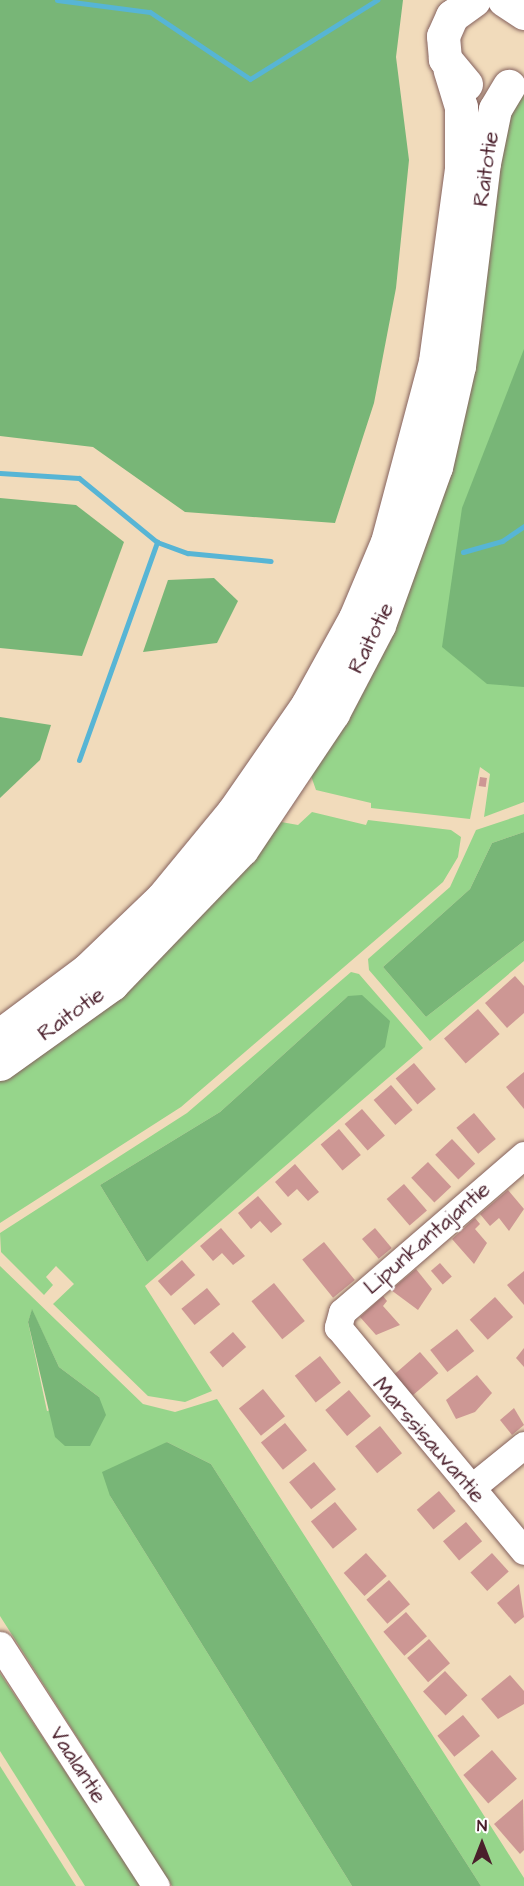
<!DOCTYPE html>
<html>
<head>
<meta charset="utf-8">
<style>
  body { margin:0 }
  #map { position:relative; width:524px; height:1886px; overflow:hidden; background:#f1dbbb; font-family:"Architects Daughter",sans-serif }
  div>[style] { position:absolute }
  .green>* { inset:0; background:#96d58b }
  .forest>* { inset:0; background:#78b677 }
  .stream>* { height:5px; margin:-2.5px; padding:0 2.5px; transform-origin:2.5px; border-radius:2.5px; background:#57b5d5 }
  .building>* { inset:0; background:#cd9794; transform-origin:0 0 }
  .roads { filter:drop-shadow(0 0 2px #84615d) drop-shadow(0 0 2px #84615d) }
  .minor>* { height:27px; margin:-13.5px; padding:0 13.5px; transform-origin:13.5px; border-radius:13.5px; background:#fff }
  .major>* { height:33px; margin:-16.5px; padding:0 16.5px; transform-origin:16.5px; border-radius:16.5px; background:#fff }
  span { translate:-50% -50%; white-space:nowrap; text-align:center; line-height:1.15; -webkit-text-stroke:4.5px #fff; paint-order:stroke }
  .street-label { font-size:22px; color:#4a1f2b }
  .north { position:absolute; left:452px; top:1814px; width:60px; height:60px; -webkit-text-stroke:4px #fff; paint-order:stroke; rotate:0deg; font-size:16px; font-weight:700; line-height:24px; text-align:center; color:#4a1f2b }
  .north::after { content:''; display:block; margin:auto; width:21px; height:27px; background:#4a1f2b; clip-path:polygon(50% 0,100% 100%,50% 72%,0 100%) }
</style>
</head>
<body>
<div id="map">
  <div class="green">
    <div style="clip-path:polygon(524px 82px,524px 802px,484px 817px,490px 774px,480px 767px,470px 819px,371px 808px,371px 803px,316px 790px,310px 773px,492px 158px)"></div>
    <div style="clip-path:polygon(312px 812px,366px 825px,368px 820px,451px 830px,461px 837px,458px 857px,443px 882px,181px 1107px,0 1223px,0 1073px,270px 820px,298px 825px)"></div>
    <div style="clip-path:polygon(524px 814px,524px 832px,492px 843px,470px 889px,383px 967px,426px 1017px,524px 941px,524px 961px,430px 1041px,369px 970px,368px 959px,450px 887px,476px 830px)"></div>
    <div style="clip-path:polygon(evenodd,351px 972px,359px 974px,423px 1048px,145px 1286px,212px 1391px,185px 1402px,148px 1396px,53px 1304px,74px 1284px,56px 1266px,46px 1277px,53px 1285px,44px 1295px,1px 1252px,0 1233px,187px 1113px,351px 972px,348px 996px,147px 1262px,100px 1185px,220px 1112px,348px 996px)"></div>
    <div style="clip-path:polygon(evenodd,0 1266px,143px 1404px,175px 1412px,217px 1399px,524px 1878px,524px 1886px,481px 1886px,211px 1464px,167px 1442px,110px 1496px,352px 1886px,172px 1886px,0 1616px,0 1266px,32px 1310px,59px 1367px,99px 1397px,47px 1411px,28px 1322px,32px 1310px)"></div>
    <div style="clip-path:polygon(0 1673px,141px 1886px,85px 1886px,0 1751px)"></div>
    <div style="clip-path:polygon(0 1766px,76px 1886px,0 1886px)"></div>
  </div>
  <div class="forest">
    <div style="clip-path:polygon(0 0,403px 0,396px 57px,409px 160px,396px 288px,374px 403px,335px 523px,185px 512px,93px 447px,0 436px)"></div>
    <div style="clip-path:polygon(524px 349px,524px 687px,487px 684px,442px 647px,462px 508px)"></div>
    <div style="clip-path:polygon(0 498px,76px 505px,124px 542px,82px 656px,0 648px)"></div>
    <div style="clip-path:polygon(214px 578px,238px 601px,217px 643px,143px 652px,168px 580px)"></div>
    <div style="clip-path:polygon(0 717px,51px 725px,40px 760px,0 798px)"></div>
    <div style="clip-path:polygon(524px 832px,524px 941px,426px 1017px,383px 967px,470px 889px,492px 843px)"></div>
    <div style="clip-path:polygon(362px 995px,390px 1021px,385px 1047px,147px 1262px,100px 1185px,220px 1112px,348px 996px)"></div>
    <div style="clip-path:polygon(32px 1309px,59px 1367px,99px 1397px,106px 1415px,90px 1446px,65px 1446px,55px 1437px,28px 1322px)"></div>
    <div style="clip-path:polygon(167px 1442px,211px 1464px,481px 1886px,352px 1886px,110px 1496px,102px 1472px)"></div>
  </div>
  <div class="stream">
    <div style="left:57px;top:0;width:94px;rotate:7.4deg"></div>
    <div style="left:150px;top:12px;width:120px;rotate:33.8deg"></div>
    <div style="left:250px;top:79px;width:150px;rotate:-31.9deg"></div>
    <div style="left:0;top:473px;width:79px;rotate:3.6deg"></div>
    <div style="left:79px;top:478px;width:101px;rotate:39.4deg"></div>
    <div style="left:157px;top:542px;width:33px;rotate:20deg"></div>
    <div style="left:188px;top:553px;width:83px;rotate:5.5deg"></div>
    <div style="left:463px;top:552px;width:41px;rotate:-15.8deg"></div>
    <div style="left:502px;top:541px;width:27px;rotate:-34deg"></div>
    <div style="left:79px;top:760px;width:232px;rotate:-70.3deg"></div>
  </div>
  <div class="building">
    <div style="left:480px;top:777px;width:7px;height:9px;rotate:8deg"></div>
    <div style="clip-path:polygon(515px 976px,524px 986px,524px 1013px,507px 1028px,485px 1003px)"></div>
    <div style="left:478px;top:1009px;width:33px;height:45px;rotate:49deg"></div>
    <div style="left:414px;top:1063px;width:34px;height:24px;rotate:50deg"></div>
    <div style="clip-path:polygon(524px 1072px,524px 1109px,506px 1087px)"></div>
    <div style="left:391px;top:1085px;width:33px;height:23px;rotate:49deg"></div>
    <div style="left:362px;top:1109px;width:35px;height:23px;rotate:49deg"></div>
    <div style="left:474px;top:1113px;width:34px;height:23px;rotate:50deg"></div>
    <div style="left:339px;top:1129px;width:34px;height:24px;rotate:50deg"></div>
    <div style="left:452px;top:1139px;width:34px;height:23px;rotate:47deg"></div>
    <div style="left:428px;top:1162px;width:34px;height:23px;rotate:47deg"></div>
    <div style="clip-path:polygon(295px 1164px,319px 1192px,308px 1201px,297px 1189px,288px 1197px,275px 1182px)"></div>
    <div style="left:404px;top:1184px;width:35px;height:23px;rotate:49deg"></div>
    <div style="clip-path:polygon(508px 1190px,524px 1209px,509px 1231px,499px 1218px,490px 1226px,480px 1214px)"></div>
    <div style="clip-path:polygon(258px 1196px,282px 1224px,271px 1233px,260px 1221px,251px 1229px,238px 1213px)"></div>
    <div style="clip-path:polygon(475px 1218px,480px 1224px,475px 1229px,487px 1243px,474px 1264px,452px 1239px)"></div>
    <div style="clip-path:polygon(221px 1228px,245px 1256px,233px 1265px,222px 1253px,213px 1261px,200px 1246px)"></div>
    <div style="left:375px;top:1228px;width:26px;height:17px;rotate:50deg"></div>
    <div style="left:324px;top:1242px;width:49px;height:28px;rotate:51deg"></div>
    <div style="left:182px;top:1260px;width:20px;height:32px;rotate:49deg"></div>
    <div style="left:440px;top:1263px;width:18px;height:12px;rotate:49deg"></div>
    <div style="clip-path:polygon(416px 1269px,432px 1289px,418px 1310px,391px 1290px)"></div>
    <div style="clip-path:polygon(524px 1271px,524px 1305px,507px 1285px)"></div>
    <div style="left:274px;top:1283px;width:49px;height:29px;rotate:51deg"></div>
    <div style="left:207px;top:1288px;width:21px;height:33px;rotate:51deg"></div>
    <div style="clip-path:polygon(383px 1296px,387px 1301px,383px 1306px,400px 1325px,376px 1335px,360px 1317px)"></div>
    <div style="left:495px;top:1297px;width:27px;height:34px;rotate:48deg"></div>
    <div style="left:457px;top:1329px;width:28px;height:34px;rotate:52deg"></div>
    <div style="left:233px;top:1332px;width:20px;height:31px;rotate:49deg"></div>
    <div style="clip-path:polygon(524px 1348px,524px 1367px,516px 1358px)"></div>
    <div style="left:420px;top:1352px;width:28px;height:35px;rotate:49deg"></div>
    <div style="left:320px;top:1356px;width:34px;height:32px;rotate:52deg"></div>
    <div style="clip-path:polygon(477px 1375px,492px 1393px,475px 1412px,456px 1419px,446px 1400px)"></div>
    <div style="left:263px;top:1389px;width:35px;height:31px;rotate:51deg"></div>
    <div style="left:349px;top:1390px;width:34px;height:31px;rotate:50deg"></div>
    <div style="clip-path:polygon(514px 1408px,524px 1425px,512px 1435px,500px 1420px)"></div>
    <div style="left:285px;top:1423px;width:35px;height:31px;rotate:51deg"></div>
    <div style="left:380px;top:1426px;width:35px;height:32px;rotate:51deg"></div>
    <div style="left:314px;top:1462px;width:35px;height:32px;rotate:51deg"></div>
    <div style="left:439px;top:1491px;width:26px;height:29px;rotate:50deg"></div>
    <div style="left:335px;top:1502px;width:35px;height:31px;rotate:51deg"></div>
    <div style="left:466px;top:1522px;width:25px;height:30px;rotate:50deg"></div>
    <div style="left:366px;top:1553px;width:31px;height:30px;rotate:48deg"></div>
    <div style="left:492px;top:1553px;width:25px;height:29px;rotate:48deg"></div>
    <div style="left:389px;top:1580px;width:32px;height:30px;rotate:49deg"></div>
    <div style="clip-path:polygon(519px 1584px,524px 1617px,515px 1624px,497px 1603px)"></div>
    <div style="left:406px;top:1612px;width:32px;height:30px;rotate:49deg"></div>
    <div style="left:429px;top:1639px;width:32px;height:29px;rotate:49deg"></div>
    <div style="left:445px;top:1671px;width:33px;height:30px;rotate:47deg"></div>
    <div style="clip-path:polygon(510px 1675px,524px 1691px,524px 1704px,498px 1719px,481px 1699px)"></div>
    <div style="left:463px;top:1715px;width:27px;height:33px;rotate:51deg"></div>
    <div style="left:492px;top:1750px;width:38px;height:38px;rotate:49deg"></div>
    <div style="clip-path:polygon(523px 1799px,524px 1850px,520px 1854px,494px 1824px)"></div>
  </div>
  <div class="roads">
    <div class="minor">
      <div style="left:524px;top:1155px;width:240px;rotate:139.2deg"></div>
      <div style="left:342px;top:1312px;width:16px;rotate:105deg"></div>
      <div style="left:338px;top:1327px;width:291px;rotate:50.3deg"></div>
      <div style="left:471px;top:1488px;width:68px;rotate:-39.1deg"></div>
      <div style="left:0;top:1645px;width:287px;rotate:57.1deg"></div>
    </div>
    <div class="major">
      <div style="left:504px;top:0;width:24px;rotate:33deg"></div>
      <div style="left:466px;top:84px;width:33px;rotate:-130deg"></div>
      <div style="left:445px;top:59px;width:23px;rotate:-95deg"></div>
      <div style="left:443px;top:36px;width:22px;rotate:-66deg"></div>
      <div style="left:452px;top:16px;width:27px;rotate:-36deg"></div>
      <div style="left:0;top:1035px;width:109px;rotate:-36.8deg"></div>
      <div style="left:87px;top:970px;width:104px;rotate:-43.8deg"></div>
      <div style="left:162px;top:898px;width:112px;rotate:-50.5deg"></div>
      <div style="left:233px;top:812px;width:130px;rotate:-55.3deg"></div>
      <div style="left:307px;top:705px;width:99px;rotate:-61.1deg"></div>
      <div style="left:355px;top:618px;width:82px;rotate:-67.2deg"></div>
      <div style="left:387px;top:542px;width:187px;rotate:-75.1deg"></div>
      <div style="left:435px;top:361px;width:195px;rotate:-82.3deg"></div>
      <div style="left:461px;top:168px;width:61px;rotate:-90deg"></div>
      <div style="left:461px;top:107px;width:39px;rotate:-107deg"></div>
      <div style="left:0;top:1064px;width:138px;rotate:-35.5deg"></div>
      <div style="left:112px;top:984px;width:187px;rotate:-46.1deg"></div>
      <div style="left:242px;top:849px;width:164px;rotate:-56.2deg"></div>
      <div style="left:333px;top:713px;width:99px;rotate:-62.4deg"></div>
      <div style="left:379px;top:625px;width:168px;rotate:-70.2deg"></div>
      <div style="left:436px;top:467px;width:104px;rotate:-77.2deg"></div>
      <div style="left:459px;top:366px;width:205px;rotate:-83deg"></div>
      <div style="left:484px;top:163px;width:55px;rotate:-78.5deg"></div>
      <div style="left:495px;top:109px;width:27px;rotate:-59deg"></div>
    </div>
  </div>
  <div class="street-label">
    <span style="left:486px;top:169px;rotate:-82deg">Raitotie</span>
    <span style="left:371px;top:638px;rotate:-64deg">Raitotie</span>
    <span style="left:71px;top:1014px;rotate:-36deg">Raitotie</span>
    <span style="left:427px;top:1238px;rotate:-41deg">Lipunkantajantie</span>
    <span style="left:429px;top:1440px;rotate:49deg">Marssisauvantie</span>
    <span style="left:78px;top:1765px;rotate:57deg">Vaalantie</span>
  </div>
  <div class="north">N</div>
</div>
</body>
</html>
